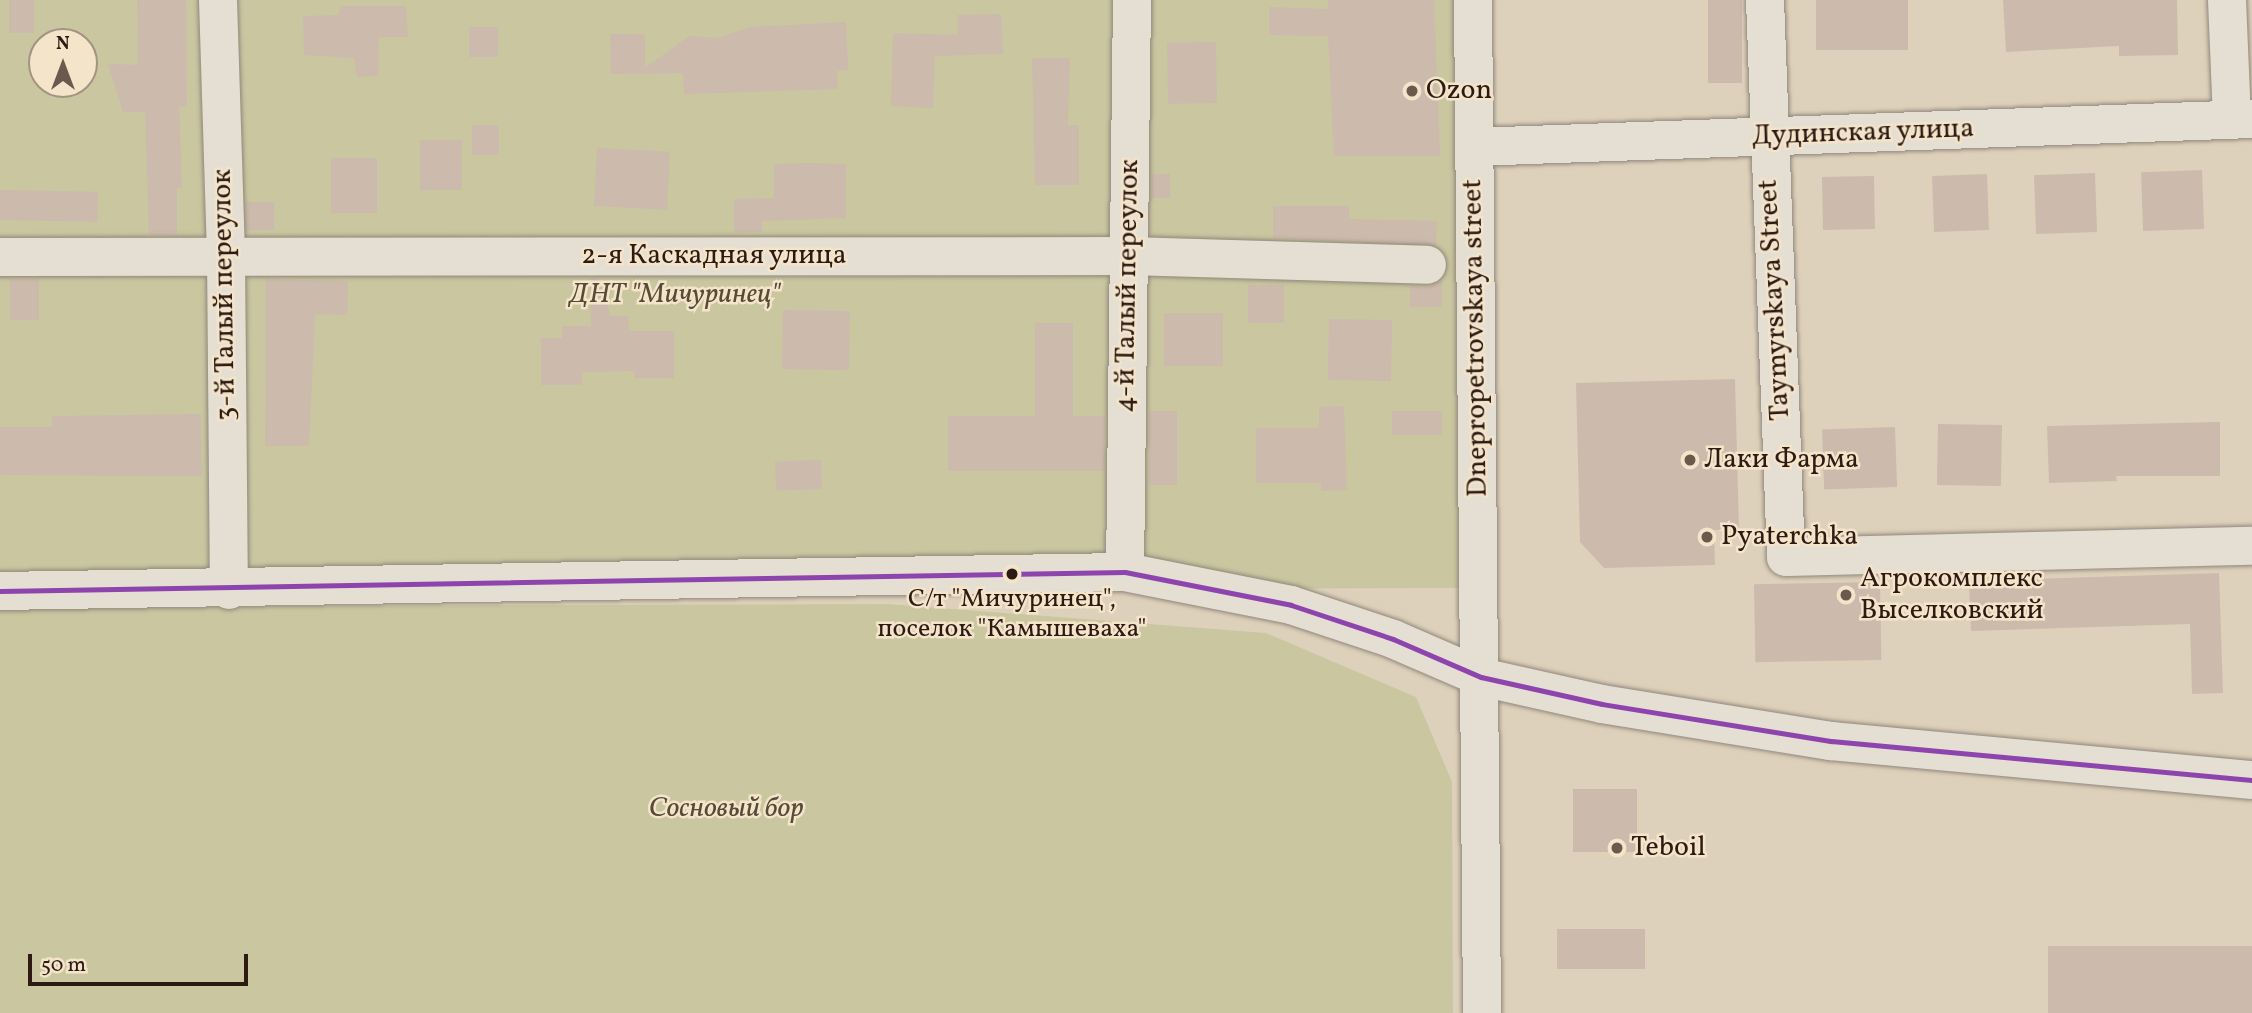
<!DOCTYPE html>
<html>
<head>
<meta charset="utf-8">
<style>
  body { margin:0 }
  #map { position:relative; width:2252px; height:1013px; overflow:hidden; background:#ded1bb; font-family:Vollkorn,serif }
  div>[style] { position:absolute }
  .green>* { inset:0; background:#cac6a0 }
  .building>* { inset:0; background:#ccbaac; transform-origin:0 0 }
  .roads { filter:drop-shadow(0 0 2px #90877a) drop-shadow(0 0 2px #90877a) }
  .minor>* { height:38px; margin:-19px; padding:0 19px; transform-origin:19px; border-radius:19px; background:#e5ded3 }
  .bus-1>* { height:5px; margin:-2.5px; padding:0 2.5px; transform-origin:2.5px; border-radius:2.5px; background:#8e44ad }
  .dots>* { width:19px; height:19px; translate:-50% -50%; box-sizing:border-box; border:4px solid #f3e4ca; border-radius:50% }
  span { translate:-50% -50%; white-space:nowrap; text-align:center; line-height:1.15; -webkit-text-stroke:5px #f3e4ca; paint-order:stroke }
  .bus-label { font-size:26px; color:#2c1a13 }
  .poi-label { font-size:28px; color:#2c1a13 }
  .left { translate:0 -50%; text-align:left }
  .street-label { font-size:28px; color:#2c1a13 }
  .park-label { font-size:28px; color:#564b36; font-style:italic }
  .north { position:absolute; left:28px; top:28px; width:70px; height:70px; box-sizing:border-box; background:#f3e4ca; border:2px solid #a39381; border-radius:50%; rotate:0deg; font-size:19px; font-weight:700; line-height:28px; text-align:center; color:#2c1a13 }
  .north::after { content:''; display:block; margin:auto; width:24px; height:32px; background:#6a5a4e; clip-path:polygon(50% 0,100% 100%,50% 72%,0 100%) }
  .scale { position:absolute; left:28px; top:954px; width:220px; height:32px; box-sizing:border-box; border:4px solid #2c1a13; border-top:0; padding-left:9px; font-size:21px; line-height:24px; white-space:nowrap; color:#2c1a13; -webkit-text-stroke:5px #f3e4ca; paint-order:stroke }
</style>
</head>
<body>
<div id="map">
  <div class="green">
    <div style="clip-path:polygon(evenodd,0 0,1460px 0,1472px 588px,0 591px,0 0,42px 42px,84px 42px,84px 84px,42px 84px,42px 42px)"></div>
    <div style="clip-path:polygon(887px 604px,1266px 633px,1416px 697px,1452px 782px,1453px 1013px,0 1013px,0 607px)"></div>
  </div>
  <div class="building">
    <div style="left:9px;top:0;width:25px;height:33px"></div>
    <div style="clip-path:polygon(137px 0,186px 0,187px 107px,179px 107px,182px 188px,177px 188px,177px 235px,149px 235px,145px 112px,123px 112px,108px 64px,138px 65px)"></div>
    <div style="clip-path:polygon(1328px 0,1434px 0,1440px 156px,1334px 156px,1328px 36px,1269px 35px,1269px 7px,1328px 9px)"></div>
    <div style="left:1708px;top:0;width:34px;height:83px"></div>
    <div style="left:1816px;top:0;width:92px;height:50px"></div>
    <div style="clip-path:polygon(2003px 0,2177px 0,2178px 55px,2119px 56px,2119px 46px,2006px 52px)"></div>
    <div style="clip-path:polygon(340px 6px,406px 6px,408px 37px,379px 37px,378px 76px,357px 77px,354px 58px,304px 55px,303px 16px,339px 15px)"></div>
    <div style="clip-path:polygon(1001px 14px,1003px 54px,935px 56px,933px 108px,891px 106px,893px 33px,958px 35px,957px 15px)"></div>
    <div style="clip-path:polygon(846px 22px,848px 70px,837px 71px,838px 89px,684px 94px,683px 73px,611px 74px,610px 34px,645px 34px,645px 68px,689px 36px,718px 38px,750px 27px)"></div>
    <div style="left:469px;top:27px;width:29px;height:30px"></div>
    <div style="left:1216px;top:42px;width:61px;height:49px;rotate:89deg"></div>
    <div style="clip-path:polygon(1032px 58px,1070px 58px,1068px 125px,1079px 125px,1079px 185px,1035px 185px)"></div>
    <div style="left:472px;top:125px;width:27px;height:30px"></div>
    <div style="left:462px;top:140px;width:50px;height:42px;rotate:90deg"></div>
    <div style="left:597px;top:148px;width:73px;height:58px;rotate:3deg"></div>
    <div style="left:331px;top:158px;width:46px;height:55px"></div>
    <div style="clip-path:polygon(810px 163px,846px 164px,846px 218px,762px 221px,762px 232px,734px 233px,734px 199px,774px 198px,774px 164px)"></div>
    <div style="left:2202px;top:170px;width:59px;height:61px;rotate:88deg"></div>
    <div style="left:2095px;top:173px;width:59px;height:61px;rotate:88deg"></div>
    <div style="left:1152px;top:174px;width:18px;height:24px"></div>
    <div style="left:1987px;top:174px;width:56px;height:55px;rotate:88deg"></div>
    <div style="left:1874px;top:176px;width:53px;height:52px;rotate:89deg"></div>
    <div style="left:0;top:190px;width:98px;height:30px;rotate:1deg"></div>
    <div style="left:246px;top:202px;width:28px;height:28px"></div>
    <div style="clip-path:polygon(1273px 206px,1349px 206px,1349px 219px,1437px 221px,1436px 246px,1273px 238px)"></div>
    <div style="clip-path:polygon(590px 278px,597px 278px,611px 316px,628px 316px,629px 331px,674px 331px,674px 378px,634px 378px,634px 371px,582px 372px,582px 385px,541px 385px,541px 338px,562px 338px,562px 326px,591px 326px)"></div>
    <div style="left:10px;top:279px;width:29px;height:41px"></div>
    <div style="clip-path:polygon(266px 279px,348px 281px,347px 315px,315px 314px,309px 446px,265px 446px)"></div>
    <div style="clip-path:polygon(1442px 280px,1442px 307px,1410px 307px,1410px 286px,1427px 287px)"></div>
    <div style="left:1248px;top:285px;width:36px;height:38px"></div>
    <div style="left:783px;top:310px;width:67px;height:59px;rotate:1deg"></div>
    <div style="left:1164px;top:313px;width:59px;height:53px"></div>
    <div style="left:1329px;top:319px;width:63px;height:61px;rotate:1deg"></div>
    <div style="clip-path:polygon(1035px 323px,1073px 323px,1073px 416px,1105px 416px,1104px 471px,948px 471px,948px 416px,1035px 416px)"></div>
    <div style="clip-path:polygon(1735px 379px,1739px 529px,1714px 530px,1715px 565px,1604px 568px,1580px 542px,1576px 383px)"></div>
    <div style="clip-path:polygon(1344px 406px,1347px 490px,1321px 491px,1321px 483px,1256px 483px,1256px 428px,1319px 428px,1319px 407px)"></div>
    <div style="left:1149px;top:411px;width:28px;height:74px"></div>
    <div style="left:1442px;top:411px;width:24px;height:50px;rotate:90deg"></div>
    <div style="clip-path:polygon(201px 414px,202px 476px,0 475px,0 427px,52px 427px,52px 416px)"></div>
    <div style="clip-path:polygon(2220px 422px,2220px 476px,2116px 476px,2117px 481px,2049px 483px,2047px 426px)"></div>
    <div style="left:1938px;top:424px;width:64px;height:61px;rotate:1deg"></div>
    <div style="left:1895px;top:427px;width:60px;height:73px;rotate:88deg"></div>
    <div style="left:821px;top:460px;width:29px;height:46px;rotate:88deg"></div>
    <div style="clip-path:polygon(2219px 573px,2223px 693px,2192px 694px,2190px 624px,1971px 631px,1969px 581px)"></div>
    <div style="left:1880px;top:582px;width:78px;height:126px;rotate:89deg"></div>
    <div style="left:1573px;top:789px;width:64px;height:63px"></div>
    <div style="left:1557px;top:929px;width:88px;height:40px"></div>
    <div style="left:2048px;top:946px;width:204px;height:67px"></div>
  </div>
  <div class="roads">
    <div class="minor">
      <div style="left:218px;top:0;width:255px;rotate:88.2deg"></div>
      <div style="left:226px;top:255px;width:335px;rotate:89.5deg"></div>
      <div style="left:1473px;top:0;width:1013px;rotate:89.49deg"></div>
      <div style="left:1765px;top:0;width:557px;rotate:87.84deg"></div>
      <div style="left:1786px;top:557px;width:466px;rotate:-1.4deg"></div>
      <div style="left:2227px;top:0;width:119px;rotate:87.6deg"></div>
      <div style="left:1474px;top:147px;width:779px;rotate:-2.06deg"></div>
      <div style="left:0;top:257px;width:1129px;rotate:-0.05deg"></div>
      <div style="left:1129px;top:256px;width:298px;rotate:1.7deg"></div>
      <div style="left:1125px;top:572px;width:572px;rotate:-89.3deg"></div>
      <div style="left:0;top:591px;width:1125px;rotate:-0.97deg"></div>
      <div style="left:1125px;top:572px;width:169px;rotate:11.2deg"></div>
      <div style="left:1291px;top:605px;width:108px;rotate:18.4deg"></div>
      <div style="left:1393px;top:639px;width:96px;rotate:23.4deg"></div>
      <div style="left:1481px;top:677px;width:124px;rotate:12.6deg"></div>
      <div style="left:1602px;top:704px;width:232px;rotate:9.2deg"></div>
      <div style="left:1831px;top:741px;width:423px;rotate:5.3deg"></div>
    </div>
  </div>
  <div class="bus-1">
    <div style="left:0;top:591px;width:1125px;rotate:-0.97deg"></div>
    <div style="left:1125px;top:572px;width:169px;rotate:11.2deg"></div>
    <div style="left:1291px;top:605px;width:108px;rotate:18.4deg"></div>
    <div style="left:1393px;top:639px;width:96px;rotate:23.4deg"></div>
    <div style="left:1481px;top:677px;width:124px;rotate:12.6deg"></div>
    <div style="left:1602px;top:704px;width:232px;rotate:9.2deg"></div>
    <div style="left:1831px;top:741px;width:423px;rotate:5.3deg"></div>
  </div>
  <div class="dots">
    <div style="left:1412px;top:91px;background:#6a5a4e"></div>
    <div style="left:1690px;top:460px;background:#6a5a4e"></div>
    <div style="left:1707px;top:537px;background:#6a5a4e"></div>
    <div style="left:1012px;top:574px;background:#2c1a13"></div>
    <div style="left:1846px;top:595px;background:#6a5a4e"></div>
    <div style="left:1617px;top:848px;background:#6a5a4e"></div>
  </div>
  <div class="bus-label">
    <span style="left:1012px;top:615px">С/т "Мичуринец",<br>поселок "Камышеваха"</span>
  </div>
  <div class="poi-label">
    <span class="left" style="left:1426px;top:91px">Ozon</span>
    <span class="left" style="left:1704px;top:460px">Лаки Фарма</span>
    <span class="left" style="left:1721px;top:537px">Pyaterchka</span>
    <span class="left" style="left:1860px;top:595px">Агрокомплекс<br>Выселковский</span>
    <span class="left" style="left:1631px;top:848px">Teboil</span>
  </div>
  <div class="street-label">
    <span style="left:1863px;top:133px;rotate:-2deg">Дудинская улица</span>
    <span style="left:714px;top:256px">2-я Каскадная улица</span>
    <span style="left:1128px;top:286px;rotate:-89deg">4-й Талый переулок</span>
    <span style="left:225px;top:295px;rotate:-91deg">3-й Талый переулок</span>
    <span style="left:1775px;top:300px;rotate:-93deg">Taymyrskaya Street</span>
    <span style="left:1476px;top:338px;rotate:-91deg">Dnepropetrovskaya street</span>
  </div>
  <div class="park-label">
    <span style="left:675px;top:295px">ДНТ "Мичуринец"</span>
    <span style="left:726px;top:809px">Сосновый бор</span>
  </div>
  <div class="north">N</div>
  <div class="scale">50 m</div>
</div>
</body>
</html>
